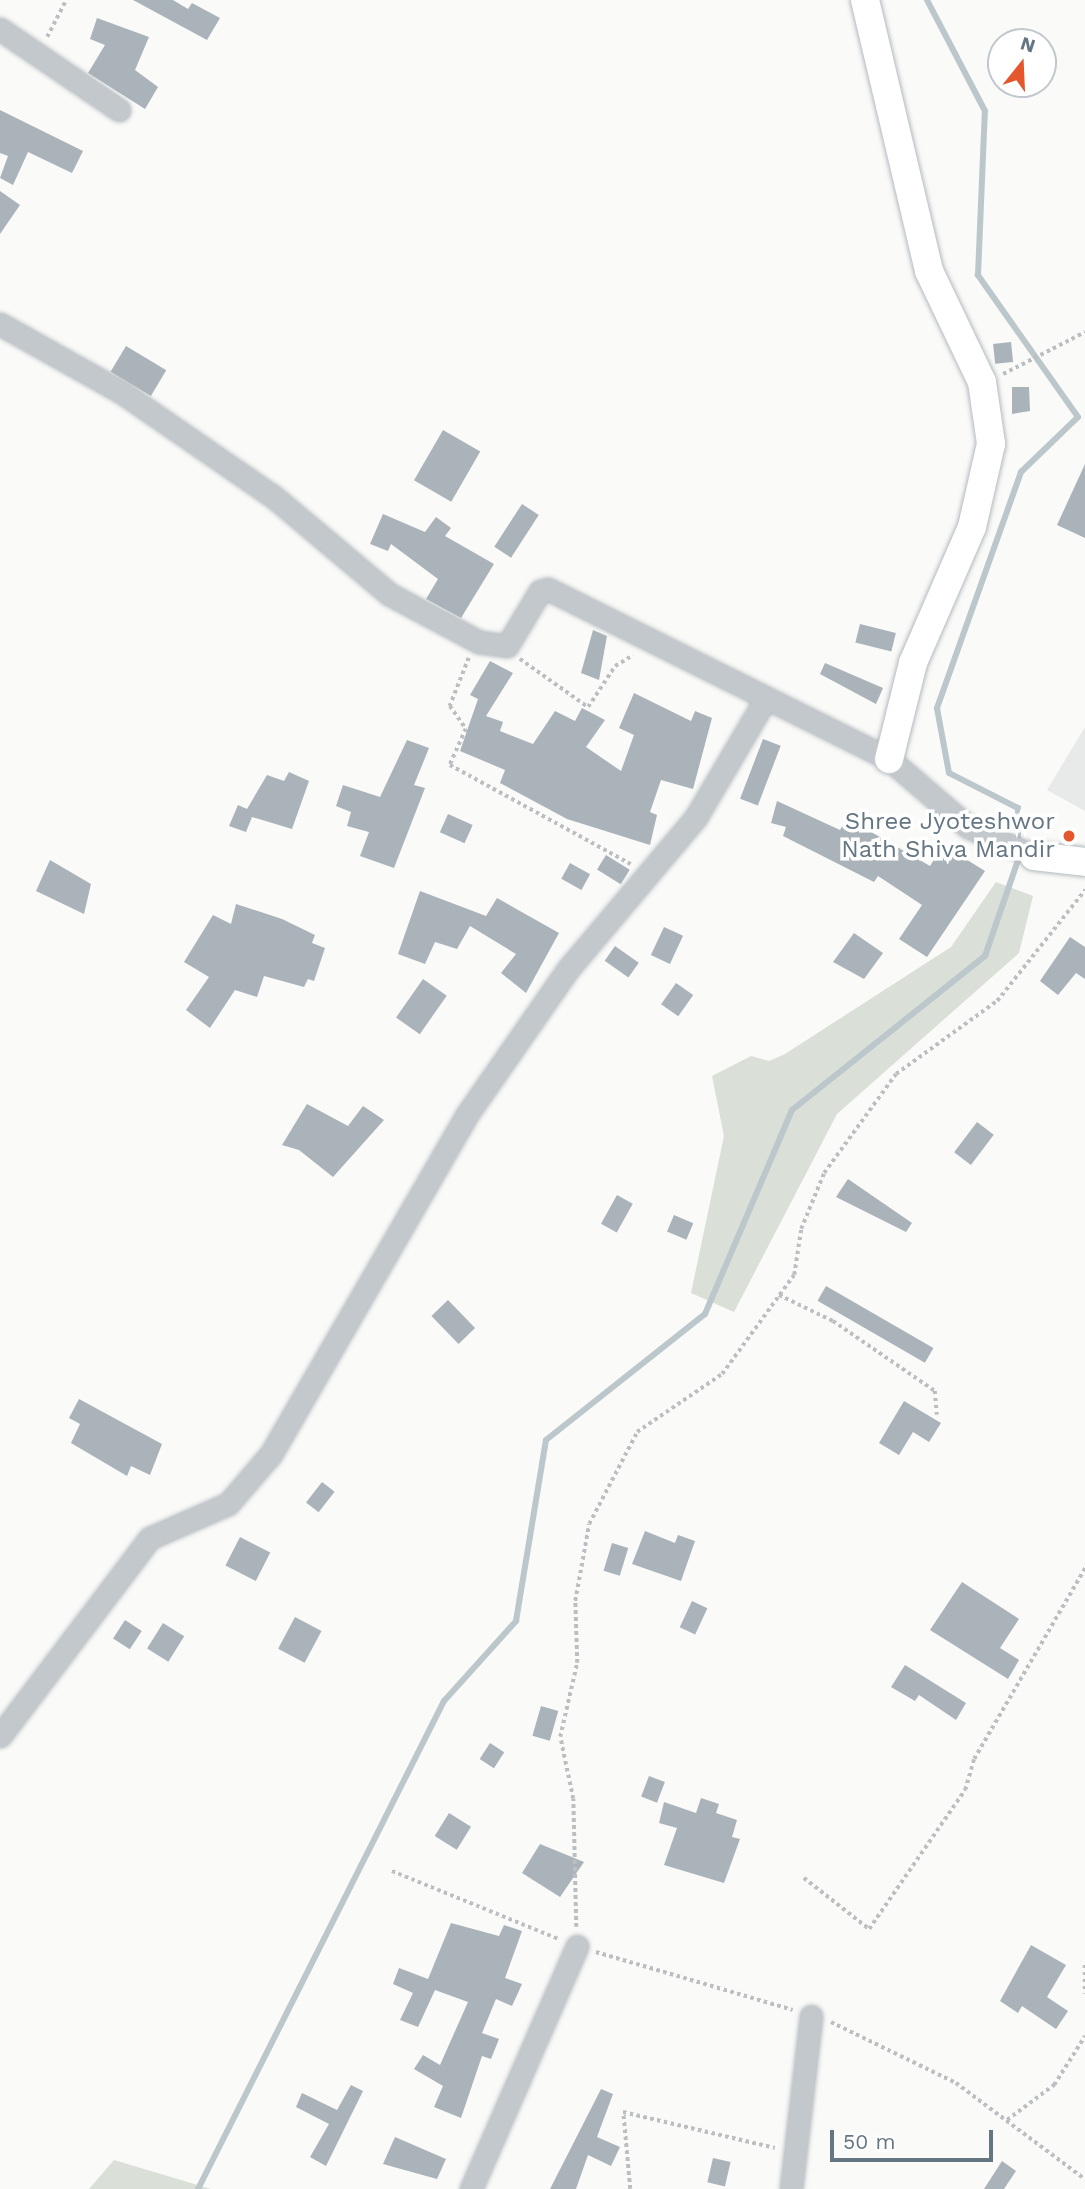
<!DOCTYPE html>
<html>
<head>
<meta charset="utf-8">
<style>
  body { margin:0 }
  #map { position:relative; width:1085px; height:2189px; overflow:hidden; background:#fafaf8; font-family:"Work Sans",sans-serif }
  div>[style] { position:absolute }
  .built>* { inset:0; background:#e8e9e9 }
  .green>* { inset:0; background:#dadfd7 }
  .stream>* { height:6px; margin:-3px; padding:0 3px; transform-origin:3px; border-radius:3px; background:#bbc7cb }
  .building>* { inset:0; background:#aab3b9; transform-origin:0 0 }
  .path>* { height:3.5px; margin-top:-1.75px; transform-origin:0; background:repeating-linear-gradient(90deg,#bbbfc2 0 3.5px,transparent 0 7px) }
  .roads { filter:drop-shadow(0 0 2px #b3babf) drop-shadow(0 0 2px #b3babf) }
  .street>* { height:21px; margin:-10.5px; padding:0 10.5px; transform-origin:10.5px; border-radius:10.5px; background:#c3c8cc }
  .secondary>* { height:28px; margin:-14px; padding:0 14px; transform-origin:14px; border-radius:14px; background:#fff }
  .dots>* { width:19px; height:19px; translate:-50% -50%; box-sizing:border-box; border:4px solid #fff; border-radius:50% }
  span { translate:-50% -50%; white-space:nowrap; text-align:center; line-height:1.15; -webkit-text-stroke:7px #fff; paint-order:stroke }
  .poi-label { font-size:24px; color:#657683 }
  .right { translate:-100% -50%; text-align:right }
  .north { position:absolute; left:987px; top:28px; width:70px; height:70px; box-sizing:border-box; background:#fff; border:2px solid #c1c8cd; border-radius:50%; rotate:18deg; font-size:19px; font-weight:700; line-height:28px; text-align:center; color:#657683 }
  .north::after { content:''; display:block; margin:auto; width:24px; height:32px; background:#e4572e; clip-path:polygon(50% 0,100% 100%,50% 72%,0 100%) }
  .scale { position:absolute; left:830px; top:2130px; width:163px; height:32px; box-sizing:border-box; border:4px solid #657683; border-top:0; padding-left:9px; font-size:21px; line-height:24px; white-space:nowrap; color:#657683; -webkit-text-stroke:5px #fff; paint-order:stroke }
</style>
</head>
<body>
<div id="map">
  <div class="built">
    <div style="clip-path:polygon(1085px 727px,1085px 811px,1047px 790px)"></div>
  </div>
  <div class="green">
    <div style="clip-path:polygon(996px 882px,1033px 896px,1019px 953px,837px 1114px,734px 1312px,691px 1293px,724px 1136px,712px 1076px,751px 1056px,769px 1061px,785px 1054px,951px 947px)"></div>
    <div style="clip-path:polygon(114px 2160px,211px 2189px,89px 2189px)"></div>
  </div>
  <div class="stream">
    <div style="left:198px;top:2189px;width:546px;rotate:-63.25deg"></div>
    <div style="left:444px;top:1701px;width:108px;rotate:-48deg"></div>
    <div style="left:516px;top:1621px;width:183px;rotate:-80.6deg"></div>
    <div style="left:546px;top:1440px;width:203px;rotate:-38.4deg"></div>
    <div style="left:705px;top:1314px;width:222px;rotate:-66.9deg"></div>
    <div style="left:792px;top:1110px;width:247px;rotate:-38.6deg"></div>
    <div style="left:985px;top:956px;width:102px;rotate:-71deg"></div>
    <div style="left:1018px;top:860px;width:52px;rotate:-90deg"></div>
    <div style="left:1018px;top:808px;width:77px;rotate:-153.1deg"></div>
    <div style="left:949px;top:773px;width:66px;rotate:-100.5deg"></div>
    <div style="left:937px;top:708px;width:251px;rotate:-70.4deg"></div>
    <div style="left:1021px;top:472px;width:79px;rotate:-44deg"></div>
    <div style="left:1078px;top:417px;width:174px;rotate:-125.2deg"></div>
    <div style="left:978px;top:275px;width:164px;rotate:-87.6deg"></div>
    <div style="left:985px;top:111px;width:125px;rotate:-117.6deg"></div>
  </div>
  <div class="building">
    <div style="clip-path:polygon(133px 0,173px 0,188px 9px,192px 3px,220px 18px,207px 40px)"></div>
    <div style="clip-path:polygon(97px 18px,149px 37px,135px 70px,158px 87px,145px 109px,88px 73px,105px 45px,90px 39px)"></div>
    <div style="clip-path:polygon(0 110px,83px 151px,72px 173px,28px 152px,13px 185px,0 178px,8px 156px,0 153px)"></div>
    <div style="clip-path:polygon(0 191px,20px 205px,0 234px)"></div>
    <div style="left:1011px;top:342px;width:20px;height:18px;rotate:84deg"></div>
    <div style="left:126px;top:346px;width:47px;height:30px;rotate:31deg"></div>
    <div style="clip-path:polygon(1012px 387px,1029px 387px,1030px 411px,1012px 414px)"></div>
    <div style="left:443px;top:430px;width:43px;height:58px;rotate:30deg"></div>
    <div style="clip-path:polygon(1085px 464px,1085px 538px,1057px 525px)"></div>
    <div style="left:522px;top:504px;width:20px;height:51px;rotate:33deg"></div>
    <div style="clip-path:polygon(383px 514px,425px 532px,436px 517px,451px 528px,445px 536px,494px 564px,461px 618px,426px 599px,438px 579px,391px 544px,388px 551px,370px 544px)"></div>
    <div style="left:860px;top:624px;width:37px;height:19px;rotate:14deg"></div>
    <div style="clip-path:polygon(593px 630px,607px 636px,599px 680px,581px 673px)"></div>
    <div style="clip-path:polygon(490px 661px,513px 673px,486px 716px,503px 722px,500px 731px,533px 744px,555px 711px,575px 721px,582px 708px,605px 720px,586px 747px,621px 771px,634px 735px,619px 728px,634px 693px,691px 721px,695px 711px,712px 718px,693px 789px,661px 780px,650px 812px,657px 815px,650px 845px,567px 819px,500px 783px,505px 770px,460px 751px,478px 699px,470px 695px)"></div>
    <div style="clip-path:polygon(825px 663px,883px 688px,876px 704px,820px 674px)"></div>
    <div style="left:763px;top:739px;width:19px;height:64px;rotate:21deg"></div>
    <div style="clip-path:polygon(407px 740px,429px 748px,414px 785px,425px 788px,394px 868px,360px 856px,369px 832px,347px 826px,351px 812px,336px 806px,343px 785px,380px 797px)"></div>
    <div style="clip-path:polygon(289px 772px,309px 781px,292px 829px,252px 817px,246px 832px,229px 826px,238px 805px,247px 809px,267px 775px,284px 781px)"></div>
    <div style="clip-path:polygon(777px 801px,840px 830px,847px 818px,930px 866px,943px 845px,985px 871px,927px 957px,899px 939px,922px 905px,878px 876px,874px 882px,783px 836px,786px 827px,771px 823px)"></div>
    <div style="left:448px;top:814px;width:27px;height:20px;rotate:24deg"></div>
    <div style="left:606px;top:855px;width:28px;height:17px;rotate:32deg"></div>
    <div style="clip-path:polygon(50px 860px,91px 884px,84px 914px,36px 891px)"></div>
    <div style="left:570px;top:863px;width:23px;height:18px;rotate:29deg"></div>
    <div style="clip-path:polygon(420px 891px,486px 916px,497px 898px,559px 933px,526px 993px,501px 973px,516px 954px,470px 926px,457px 949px,435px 942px,425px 964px,398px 954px)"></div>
    <div style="clip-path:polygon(236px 904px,282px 919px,315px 935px,312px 943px,325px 948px,314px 981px,308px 979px,304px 987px,264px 976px,257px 997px,235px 990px,210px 1028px,186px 1010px,209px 977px,184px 962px,213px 915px,231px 924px)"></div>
    <div style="left:664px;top:927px;width:21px;height:31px;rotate:25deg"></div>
    <div style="clip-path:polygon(854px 933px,883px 953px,864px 979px,833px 962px)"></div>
    <div style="clip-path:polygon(1070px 937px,1085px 947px,1085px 979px,1076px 973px,1058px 995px,1040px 981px)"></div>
    <div style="left:615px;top:946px;width:29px;height:18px;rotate:35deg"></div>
    <div style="left:423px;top:979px;width:29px;height:47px;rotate:35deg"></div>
    <div style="left:676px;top:983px;width:21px;height:26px;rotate:35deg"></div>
    <div style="clip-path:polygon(307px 1104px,348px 1126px,363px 1106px,384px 1120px,333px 1177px,299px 1150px,282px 1145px)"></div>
    <div style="left:977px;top:1122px;width:21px;height:38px;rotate:37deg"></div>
    <div style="clip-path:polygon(848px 1179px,912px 1223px,906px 1232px,836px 1197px)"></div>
    <div style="left:617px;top:1195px;width:18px;height:33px;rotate:29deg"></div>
    <div style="left:674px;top:1215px;width:21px;height:18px;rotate:23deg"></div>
    <div style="left:826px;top:1286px;width:124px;height:17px;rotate:30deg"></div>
    <div style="left:448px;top:1300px;width:39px;height:23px;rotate:46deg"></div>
    <div style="clip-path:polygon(79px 1399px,162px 1444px,150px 1475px,131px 1466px,127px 1476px,71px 1443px,80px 1424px,69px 1418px)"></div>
    <div style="clip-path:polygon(904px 1401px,941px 1423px,929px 1442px,913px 1432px,899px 1455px,879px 1443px)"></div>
    <div style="left:322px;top:1482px;width:16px;height:26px;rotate:38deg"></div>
    <div style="clip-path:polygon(645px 1531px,675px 1543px,678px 1535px,695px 1541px,681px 1581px,632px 1564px)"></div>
    <div style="left:240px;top:1537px;width:34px;height:32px;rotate:27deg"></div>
    <div style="left:612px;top:1543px;width:17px;height:29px;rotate:17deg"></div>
    <div style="clip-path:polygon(962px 1582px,1019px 1619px,1000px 1648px,1019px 1660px,1008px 1679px,930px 1630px)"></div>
    <div style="left:692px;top:1601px;width:17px;height:29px;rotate:25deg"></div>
    <div style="left:295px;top:1617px;width:30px;height:36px;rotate:28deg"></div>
    <div style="left:125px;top:1620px;width:20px;height:22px;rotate:33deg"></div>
    <div style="left:163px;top:1623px;width:25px;height:30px;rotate:32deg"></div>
    <div style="clip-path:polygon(905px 1665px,966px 1703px,956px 1720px,919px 1695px,915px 1701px,891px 1687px)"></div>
    <div style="left:541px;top:1706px;width:18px;height:31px;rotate:16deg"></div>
    <div style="left:490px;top:1743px;width:17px;height:19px;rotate:33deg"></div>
    <div style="left:649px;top:1776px;width:17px;height:22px;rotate:21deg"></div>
    <div style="clip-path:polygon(701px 1798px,719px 1804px,716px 1813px,737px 1820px,732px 1837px,740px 1839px,724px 1883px,664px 1865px,677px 1828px,659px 1823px,664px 1802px,696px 1813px)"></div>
    <div style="left:449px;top:1813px;width:26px;height:27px;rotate:32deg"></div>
    <div style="clip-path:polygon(540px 1844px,584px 1862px,560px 1897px,522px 1873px)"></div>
    <div style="clip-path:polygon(451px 1923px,499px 1936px,504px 1925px,522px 1931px,505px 1978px,522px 1984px,512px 2006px,496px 1999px,482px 2033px,499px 2039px,491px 2059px,482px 2056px,461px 2118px,434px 2107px,443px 2086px,414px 2069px,423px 2055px,440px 2065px,468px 2002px,435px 1990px,418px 2027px,400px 2020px,413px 1993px,393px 1984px,399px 1968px,428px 1979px)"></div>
    <div style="clip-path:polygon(1031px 1945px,1066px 1965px,1047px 1997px,1068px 2011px,1056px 2029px,1022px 2006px,1018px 2013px,1000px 2001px)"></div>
    <div style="clip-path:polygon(351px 2085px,363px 2091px,326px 2166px,310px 2157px,329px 2124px,296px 2107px,302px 2093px,337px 2110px)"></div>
    <div style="clip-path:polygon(601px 2089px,613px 2094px,597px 2137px,620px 2147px,611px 2166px,588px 2155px,576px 2189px,550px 2189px)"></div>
    <div style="clip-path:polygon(395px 2137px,446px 2159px,437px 2179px,383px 2164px)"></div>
    <div style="left:713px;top:2158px;width:18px;height:25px;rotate:13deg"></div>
    <div style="clip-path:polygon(1002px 2161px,1016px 2171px,1004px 2189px,984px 2189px)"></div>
  </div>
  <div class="path">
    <div style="left:47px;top:37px;width:42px;rotate:-62.8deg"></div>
    <div style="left:1003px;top:374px;width:92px;rotate:-27.1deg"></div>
    <div style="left:469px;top:658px;width:52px;rotate:111.6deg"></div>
    <div style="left:450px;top:706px;width:28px;rotate:55deg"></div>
    <div style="left:466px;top:729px;width:39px;rotate:114deg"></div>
    <div style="left:450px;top:765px;width:206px;rotate:28.7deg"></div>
    <div style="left:520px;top:659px;width:83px;rotate:35.2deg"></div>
    <div style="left:588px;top:707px;width:49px;rotate:-56.6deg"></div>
    <div style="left:615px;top:666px;width:21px;rotate:-31deg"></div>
    <div style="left:779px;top:1295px;width:60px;rotate:25.7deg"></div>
    <div style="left:833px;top:1321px;width:124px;rotate:34.5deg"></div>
    <div style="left:935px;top:1391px;width:24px;rotate:85deg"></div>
    <div style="left:392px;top:1871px;width:180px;rotate:22.2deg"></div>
    <div style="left:804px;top:1878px;width:83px;rotate:38.1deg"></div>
    <div style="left:869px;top:1929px;width:169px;rotate:-55.4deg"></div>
    <div style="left:965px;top:1790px;width:32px;rotate:-74deg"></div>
    <div style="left:974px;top:1759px;width:221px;rotate:-59.8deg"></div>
    <div style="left:576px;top:1927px;width:128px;rotate:-91.3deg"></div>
    <div style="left:573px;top:1799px;width:63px;rotate:-101.8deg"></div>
    <div style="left:560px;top:1737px;width:76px;rotate:-77.1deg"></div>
    <div style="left:577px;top:1663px;width:62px;rotate:-91.8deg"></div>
    <div style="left:575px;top:1601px;width:78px;rotate:-79.7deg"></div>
    <div style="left:589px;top:1524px;width:104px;rotate:-62.4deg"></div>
    <div style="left:637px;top:1432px;width:103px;rotate:-34.3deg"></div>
    <div style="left:722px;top:1374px;width:122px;rotate:-54deg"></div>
    <div style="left:794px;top:1275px;width:47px;rotate:-81.3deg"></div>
    <div style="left:801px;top:1229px;width:61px;rotate:-67.7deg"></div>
    <div style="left:824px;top:1173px;width:122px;rotate:-54deg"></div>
    <div style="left:896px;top:1074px;width:125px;rotate:-35.9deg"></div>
    <div style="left:997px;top:1001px;width:142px;rotate:-51.6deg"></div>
    <div style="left:596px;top:1952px;width:205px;rotate:16.4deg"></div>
    <div style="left:1085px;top:1965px;width:29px;rotate:90deg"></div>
    <div style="left:831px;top:2022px;width:139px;rotate:26deg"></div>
    <div style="left:956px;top:2083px;width:161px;rotate:36.7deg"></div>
    <div style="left:1007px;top:2120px;width:59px;rotate:-36.7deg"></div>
    <div style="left:1054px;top:2085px;width:58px;rotate:-57.7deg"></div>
    <div style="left:630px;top:2189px;width:77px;rotate:-95.2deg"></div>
    <div style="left:623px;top:2112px;width:156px;rotate:13.3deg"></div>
  </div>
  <div class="roads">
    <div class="street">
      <div style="left:0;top:29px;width:144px;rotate:34.2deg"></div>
      <div style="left:0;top:324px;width:141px;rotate:29.3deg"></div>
      <div style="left:123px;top:393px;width:183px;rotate:34.6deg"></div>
      <div style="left:274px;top:497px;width:150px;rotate:40.1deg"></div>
      <div style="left:389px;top:594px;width:102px;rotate:28.1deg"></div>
      <div style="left:479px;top:642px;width:28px;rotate:8deg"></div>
      <div style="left:507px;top:646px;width:64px;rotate:-59deg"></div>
      <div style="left:540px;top:591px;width:8px;rotate:-14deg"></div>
      <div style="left:548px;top:589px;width:381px;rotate:26.5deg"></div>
      <div style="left:889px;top:759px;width:104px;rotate:40.7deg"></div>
      <div style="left:968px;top:827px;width:72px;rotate:23.7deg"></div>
      <div style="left:0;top:1736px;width:248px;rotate:-52.9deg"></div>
      <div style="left:150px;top:1538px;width:85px;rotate:-23.6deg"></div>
      <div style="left:228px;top:1504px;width:66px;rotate:-49.3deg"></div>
      <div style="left:271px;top:1454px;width:390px;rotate:-60deg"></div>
      <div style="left:466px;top:1116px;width:180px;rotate:-55.2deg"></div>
      <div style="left:569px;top:968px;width:197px;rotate:-49.9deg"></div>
      <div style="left:696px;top:817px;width:136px;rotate:-59.5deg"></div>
      <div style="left:471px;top:2189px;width:265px;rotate:-66.4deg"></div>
      <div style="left:791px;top:2189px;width:174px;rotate:-83.4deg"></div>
    </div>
    <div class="secondary">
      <div style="left:865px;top:0;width:278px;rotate:76.7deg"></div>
      <div style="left:929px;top:271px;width:123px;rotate:64.5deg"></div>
      <div style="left:982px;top:382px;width:63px;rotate:81.7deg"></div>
      <div style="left:991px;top:444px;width:85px;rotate:102.9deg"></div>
      <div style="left:972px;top:527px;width:148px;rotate:113.5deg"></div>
      <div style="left:913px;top:663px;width:99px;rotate:104deg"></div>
      <div style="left:1034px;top:856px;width:51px;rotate:6.7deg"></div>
    </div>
  </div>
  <div class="dots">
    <div style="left:1069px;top:836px;background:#e4572e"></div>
  </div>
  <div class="poi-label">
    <span class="right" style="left:1055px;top:836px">Shree Jyoteshwor<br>Nath Shiva Mandir</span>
  </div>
  <div class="north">N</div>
  <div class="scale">50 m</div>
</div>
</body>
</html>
